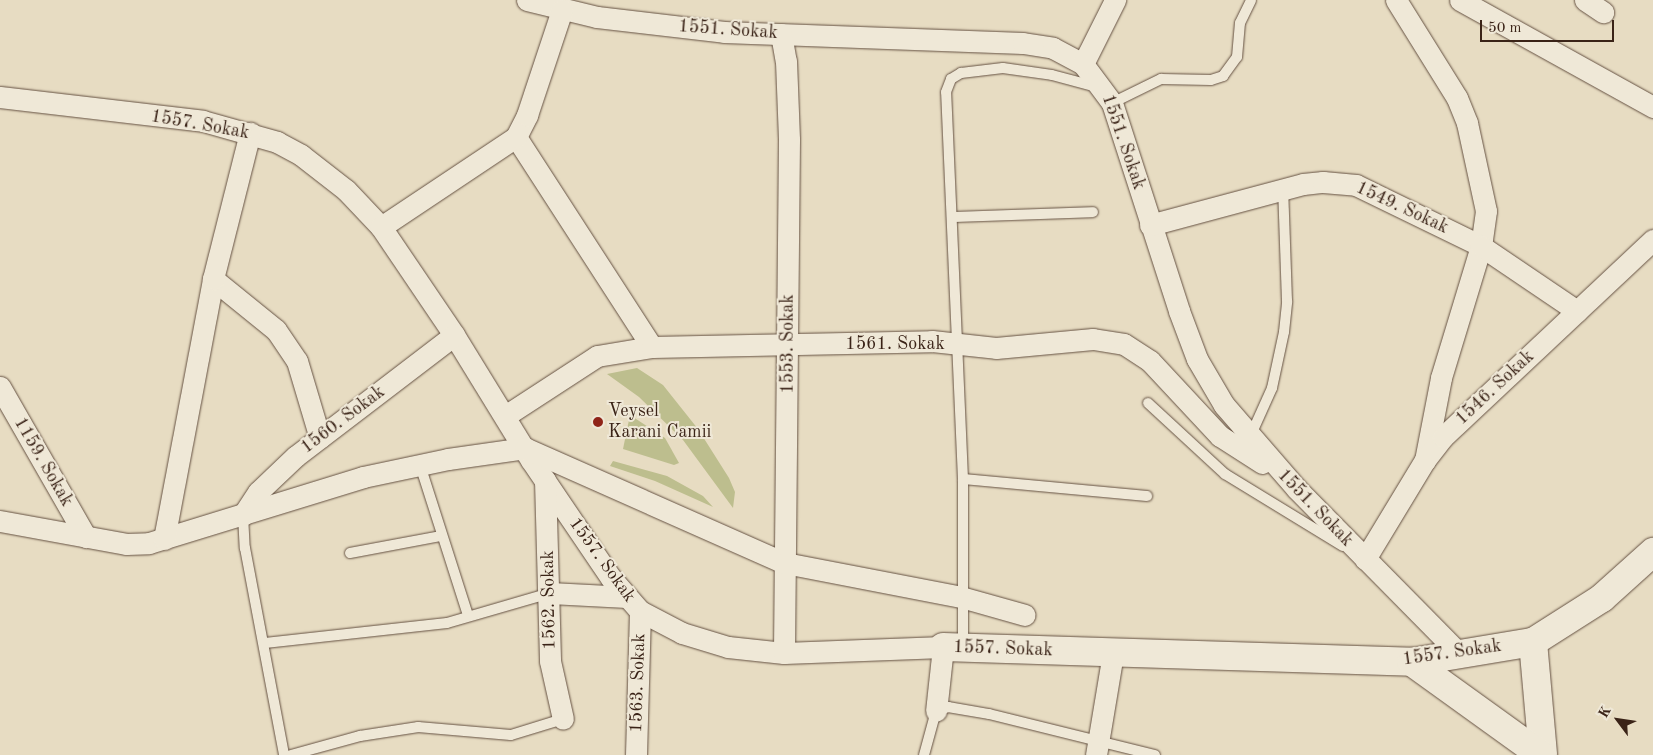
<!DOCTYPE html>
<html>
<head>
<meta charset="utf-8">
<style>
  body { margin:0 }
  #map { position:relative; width:1653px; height:755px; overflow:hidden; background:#e7dcc2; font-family:"Old Standard TT",serif }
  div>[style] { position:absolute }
  .green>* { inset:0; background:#bdbe8e }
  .roads { filter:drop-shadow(0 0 1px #655142) drop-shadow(0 0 1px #655142) }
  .lane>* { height:10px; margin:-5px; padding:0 5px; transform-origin:5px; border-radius:5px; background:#efe8d7 }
  .street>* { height:21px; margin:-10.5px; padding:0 10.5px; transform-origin:10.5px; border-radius:10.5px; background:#efe8d7 }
  .secondary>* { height:28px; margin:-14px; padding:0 14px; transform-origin:14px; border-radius:14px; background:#efe8d7 }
  .dots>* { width:14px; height:14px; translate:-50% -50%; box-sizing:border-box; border:2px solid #efe8d7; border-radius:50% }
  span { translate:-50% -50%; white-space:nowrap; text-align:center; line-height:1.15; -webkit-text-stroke:4px #efe8d7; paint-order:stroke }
  .street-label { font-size:18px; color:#3a2317 }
  .poi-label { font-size:18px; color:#3a2317 }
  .left { translate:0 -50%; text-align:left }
  .north { position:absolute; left:1593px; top:695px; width:50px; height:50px; -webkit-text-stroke:4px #efe8d7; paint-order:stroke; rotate:301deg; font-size:14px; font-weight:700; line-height:20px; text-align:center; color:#3a2317 }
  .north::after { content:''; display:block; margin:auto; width:18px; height:22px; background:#3a2317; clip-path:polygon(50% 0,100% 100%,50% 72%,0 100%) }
  .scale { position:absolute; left:1480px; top:20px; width:134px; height:22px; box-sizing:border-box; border:2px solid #3a2317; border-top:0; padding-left:6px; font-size:15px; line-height:18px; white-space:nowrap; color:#3a2317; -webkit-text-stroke:4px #efe8d7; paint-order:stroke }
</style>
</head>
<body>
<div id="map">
  <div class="green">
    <div style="clip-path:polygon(637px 368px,663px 385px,698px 429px,729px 478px,735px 492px,733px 508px,683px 440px,639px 397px,607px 374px)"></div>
    <div style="clip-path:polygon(630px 415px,665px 438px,679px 463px,674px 465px,623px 449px)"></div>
    <div style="clip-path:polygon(613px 461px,667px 476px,703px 496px,713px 507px,655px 481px,610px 466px)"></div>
  </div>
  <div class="roads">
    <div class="lane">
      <div style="left:1112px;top:103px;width:55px;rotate:-26.1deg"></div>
      <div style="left:1161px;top:79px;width:50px;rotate:1.1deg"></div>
      <div style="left:1211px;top:80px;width:13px;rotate:-18deg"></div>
      <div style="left:1223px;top:76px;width:24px;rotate:-54deg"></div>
      <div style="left:1237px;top:57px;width:34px;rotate:-85deg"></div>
      <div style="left:1240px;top:23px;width:25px;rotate:-64deg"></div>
      <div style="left:952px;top:217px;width:141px;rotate:-2deg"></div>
      <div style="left:1148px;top:403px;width:105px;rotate:42.7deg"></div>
      <div style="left:1225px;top:474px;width:138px;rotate:31.4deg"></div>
      <div style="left:1250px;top:437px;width:54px;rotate:-65.8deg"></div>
      <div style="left:1272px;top:388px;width:57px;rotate:-77.9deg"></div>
      <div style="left:1284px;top:332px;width:31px;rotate:-84deg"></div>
      <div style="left:1287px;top:301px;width:113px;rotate:-92deg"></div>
      <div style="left:420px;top:465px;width:157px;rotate:72.3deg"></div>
      <div style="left:963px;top:479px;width:185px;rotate:5.3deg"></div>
      <div style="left:243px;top:515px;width:33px;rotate:87deg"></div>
      <div style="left:245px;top:548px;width:211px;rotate:79.3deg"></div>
      <div style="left:350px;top:553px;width:93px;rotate:-10.6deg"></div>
      <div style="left:265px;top:643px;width:183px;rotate:-6.3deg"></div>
      <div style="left:447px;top:623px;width:107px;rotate:-16.2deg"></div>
      <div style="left:963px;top:647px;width:168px;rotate:-90deg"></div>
      <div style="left:963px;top:479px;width:387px;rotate:-92.5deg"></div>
      <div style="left:946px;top:92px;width:14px;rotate:-69deg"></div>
      <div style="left:951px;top:79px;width:12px;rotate:-31deg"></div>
      <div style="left:961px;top:73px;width:42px;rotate:-6.8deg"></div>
      <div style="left:1003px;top:68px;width:49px;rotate:8.1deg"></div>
      <div style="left:1052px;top:75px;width:47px;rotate:14.9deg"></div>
      <div style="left:291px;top:755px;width:72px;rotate:-15.4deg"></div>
      <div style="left:360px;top:736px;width:59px;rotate:-8.8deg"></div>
      <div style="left:418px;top:727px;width:93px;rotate:4.9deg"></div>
      <div style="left:511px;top:735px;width:54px;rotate:-17.1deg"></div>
      <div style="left:924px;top:755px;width:46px;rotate:-74.7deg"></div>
      <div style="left:936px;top:711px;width:13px;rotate:-18deg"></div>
      <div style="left:948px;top:707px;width:42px;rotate:9.7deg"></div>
      <div style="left:989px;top:714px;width:171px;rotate:13.9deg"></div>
    </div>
    <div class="street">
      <div style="left:527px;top:0;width:72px;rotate:13.7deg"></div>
      <div style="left:597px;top:17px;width:128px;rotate:6.7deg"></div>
      <div style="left:724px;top:32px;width:299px;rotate:2.1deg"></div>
      <div style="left:1023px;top:43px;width:30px;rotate:9deg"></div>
      <div style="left:1053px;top:48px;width:34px;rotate:28deg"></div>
      <div style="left:1083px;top:64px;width:49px;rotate:53.4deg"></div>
      <div style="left:1112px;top:103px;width:219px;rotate:72.1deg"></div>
      <div style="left:1179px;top:311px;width:51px;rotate:69.4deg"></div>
      <div style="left:1197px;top:359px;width:53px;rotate:59.6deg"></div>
      <div style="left:1224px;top:405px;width:111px;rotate:49deg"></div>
      <div style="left:1297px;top:489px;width:229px;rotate:45.4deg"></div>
      <div style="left:1396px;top:0;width:115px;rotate:58.1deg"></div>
      <div style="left:1457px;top:98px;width:27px;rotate:68deg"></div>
      <div style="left:1467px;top:123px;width:90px;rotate:77.8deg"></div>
      <div style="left:1486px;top:211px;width:35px;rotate:98deg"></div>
      <div style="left:1481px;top:246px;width:138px;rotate:106.9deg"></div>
      <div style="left:1441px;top:378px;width:84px;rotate:101deg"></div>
      <div style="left:1460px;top:0;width:221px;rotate:29deg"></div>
      <div style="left:1585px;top:0;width:22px;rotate:34deg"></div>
      <div style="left:781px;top:34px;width:27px;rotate:80deg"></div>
      <div style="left:786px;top:61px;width:79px;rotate:87.8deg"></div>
      <div style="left:789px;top:140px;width:513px;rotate:90.56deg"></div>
      <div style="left:1083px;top:64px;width:72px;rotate:-63.4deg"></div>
      <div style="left:0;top:97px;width:204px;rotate:6.7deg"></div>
      <div style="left:203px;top:121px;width:77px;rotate:15.8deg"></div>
      <div style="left:277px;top:142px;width:27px;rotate:28deg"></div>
      <div style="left:301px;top:155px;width:57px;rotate:37.9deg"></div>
      <div style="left:346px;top:190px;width:51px;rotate:46.6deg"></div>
      <div style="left:381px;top:227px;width:130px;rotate:55.9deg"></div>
      <div style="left:454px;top:335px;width:147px;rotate:58.4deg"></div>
      <div style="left:531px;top:460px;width:143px;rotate:55.9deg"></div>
      <div style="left:611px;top:578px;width:44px;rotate:48.7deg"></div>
      <div style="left:640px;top:611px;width:47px;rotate:27.6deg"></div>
      <div style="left:682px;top:633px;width:48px;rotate:16.9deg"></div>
      <div style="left:728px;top:647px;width:56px;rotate:6.1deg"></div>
      <div style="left:784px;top:653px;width:159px;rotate:-2.2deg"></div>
      <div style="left:943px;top:647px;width:64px;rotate:96.2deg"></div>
      <div style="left:516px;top:137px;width:250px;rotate:57.1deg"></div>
      <div style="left:1150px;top:225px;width:158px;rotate:-15deg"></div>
      <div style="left:1303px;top:184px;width:20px;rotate:-6deg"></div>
      <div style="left:1323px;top:182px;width:33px;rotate:5deg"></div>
      <div style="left:1356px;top:185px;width:139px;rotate:26deg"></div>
      <div style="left:1481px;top:246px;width:116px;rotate:34.1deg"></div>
      <div style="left:381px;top:227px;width:162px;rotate:-33.7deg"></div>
      <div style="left:516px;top:137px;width:25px;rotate:-63deg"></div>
      <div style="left:527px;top:115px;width:111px;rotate:-71.6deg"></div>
      <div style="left:213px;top:279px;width:81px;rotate:39deg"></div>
      <div style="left:276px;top:330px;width:37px;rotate:56deg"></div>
      <div style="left:297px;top:361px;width:80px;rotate:73.4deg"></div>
      <div style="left:0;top:387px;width:173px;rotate:60.2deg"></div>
      <div style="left:505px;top:416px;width:110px;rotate:-33.1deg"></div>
      <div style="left:597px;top:356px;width:56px;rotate:-9.3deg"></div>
      <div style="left:652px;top:347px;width:280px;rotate:-1.2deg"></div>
      <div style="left:932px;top:341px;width:64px;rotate:6.2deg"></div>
      <div style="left:996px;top:348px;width:97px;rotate:-5.3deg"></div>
      <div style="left:1093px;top:339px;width:31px;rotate:9deg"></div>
      <div style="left:1124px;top:344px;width:31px;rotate:33deg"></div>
      <div style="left:1150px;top:361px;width:103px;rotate:47deg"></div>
      <div style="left:1220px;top:436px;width:50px;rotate:32.7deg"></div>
      <div style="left:545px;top:480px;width:181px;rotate:88.4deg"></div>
      <div style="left:550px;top:661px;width:59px;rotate:77.4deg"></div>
      <div style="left:243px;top:515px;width:27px;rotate:-57deg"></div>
      <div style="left:258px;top:492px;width:52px;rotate:-43.5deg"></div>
      <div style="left:296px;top:456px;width:199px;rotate:-37.4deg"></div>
      <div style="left:0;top:521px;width:128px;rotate:10.3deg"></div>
      <div style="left:126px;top:544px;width:23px;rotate:-2deg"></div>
      <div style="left:149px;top:543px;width:224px;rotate:-17.1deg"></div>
      <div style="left:363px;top:477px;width:87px;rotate:-12deg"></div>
      <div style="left:448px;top:459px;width:78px;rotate:-8.1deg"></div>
      <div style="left:525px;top:448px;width:284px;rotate:23.9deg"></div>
      <div style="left:785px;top:563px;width:179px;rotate:10.9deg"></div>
      <div style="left:961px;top:597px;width:66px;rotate:15.7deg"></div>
      <div style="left:164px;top:539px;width:265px;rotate:-79.3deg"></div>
      <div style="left:213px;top:279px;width:151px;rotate:-75.8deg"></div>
      <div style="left:1365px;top:559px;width:116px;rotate:-58.8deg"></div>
      <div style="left:1425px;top:460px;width:29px;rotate:-52deg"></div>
      <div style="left:1443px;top:437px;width:288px;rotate:-43.2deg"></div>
      <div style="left:550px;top:593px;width:77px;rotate:3deg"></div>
      <div style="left:636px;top:755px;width:144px;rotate:-88.4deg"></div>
      <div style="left:1096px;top:755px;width:103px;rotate:-80.5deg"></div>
    </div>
    <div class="secondary">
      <div style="left:1533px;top:642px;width:113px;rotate:84.9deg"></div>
      <div style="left:943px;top:647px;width:469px;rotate:1.8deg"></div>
      <div style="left:1412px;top:662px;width:123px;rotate:-9.4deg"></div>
      <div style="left:1533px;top:642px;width:82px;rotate:-32.5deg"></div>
      <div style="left:1602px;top:598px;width:69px;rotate:-42deg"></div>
      <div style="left:1412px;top:662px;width:159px;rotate:35.8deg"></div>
    </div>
  </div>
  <div class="dots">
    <div style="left:598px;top:422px;background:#8f2418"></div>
  </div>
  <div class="street-label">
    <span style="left:728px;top:30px;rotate:4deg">1551. Sokak</span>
    <span style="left:200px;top:125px;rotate:10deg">1557. Sokak</span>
    <span style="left:1123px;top:142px;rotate:71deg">1551. Sokak</span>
    <span style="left:1402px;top:208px;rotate:25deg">1549. Sokak</span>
    <span style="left:788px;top:344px;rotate:-90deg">1553. Sokak</span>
    <span style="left:895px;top:344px">1561. Sokak</span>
    <span style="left:1495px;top:388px;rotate:-43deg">1546. Sokak</span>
    <span style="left:343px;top:420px;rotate:-37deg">1560. Sokak</span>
    <span style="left:43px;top:462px;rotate:60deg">1159. Sokak</span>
    <span style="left:1315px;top:508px;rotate:46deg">1551. Sokak</span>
    <span style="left:602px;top:560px;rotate:54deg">1557. Sokak</span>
    <span style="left:549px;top:600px;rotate:-91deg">1562. Sokak</span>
    <span style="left:1003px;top:649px;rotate:2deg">1557. Sokak</span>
    <span style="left:1452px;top:653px;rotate:-8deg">1557. Sokak</span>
    <span style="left:638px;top:683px;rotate:-88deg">1563. Sokak</span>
  </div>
  <div class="poi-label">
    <span class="left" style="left:608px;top:422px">Veysel<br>Karani Camii</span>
  </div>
  <div class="north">K</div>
  <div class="scale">50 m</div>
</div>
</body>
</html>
